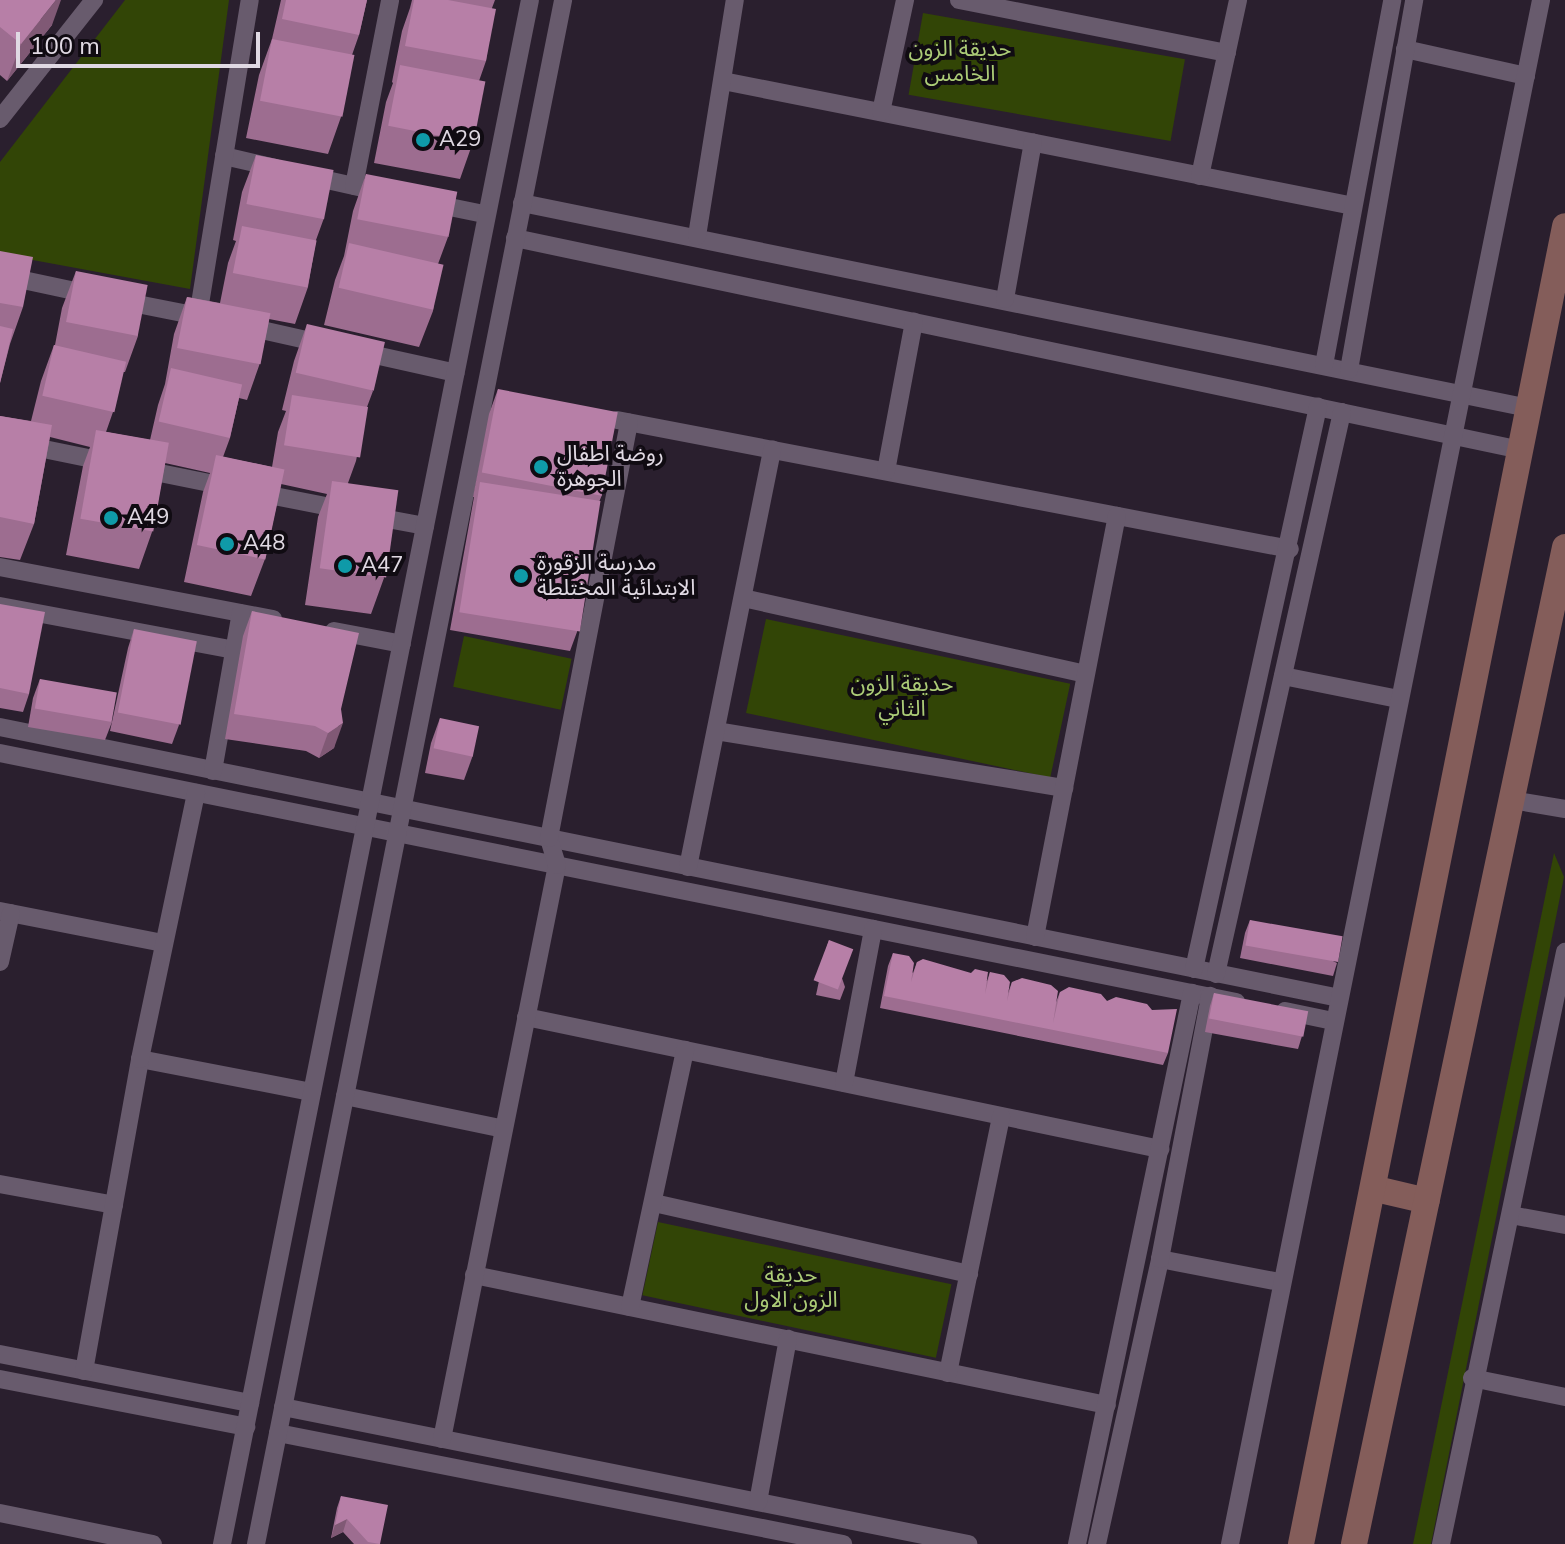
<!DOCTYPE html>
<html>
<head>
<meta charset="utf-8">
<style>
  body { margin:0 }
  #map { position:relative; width:1565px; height:1544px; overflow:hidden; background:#2a1f2e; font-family:"Nunito Sans","Noto Sans Arabic",sans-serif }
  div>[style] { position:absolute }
  .green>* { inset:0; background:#324506; transform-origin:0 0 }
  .street>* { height:18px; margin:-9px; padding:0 9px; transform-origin:9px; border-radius:9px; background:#685b6d }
  .secondary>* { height:26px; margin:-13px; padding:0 13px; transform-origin:13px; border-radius:13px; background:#845d5a }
  .wall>* { inset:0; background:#9d6d90 }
  .shaded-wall>* { inset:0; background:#805975 }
  .building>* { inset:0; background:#b77fa7; transform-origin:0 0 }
  .dots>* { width:22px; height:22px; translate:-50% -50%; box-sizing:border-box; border:4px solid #100b12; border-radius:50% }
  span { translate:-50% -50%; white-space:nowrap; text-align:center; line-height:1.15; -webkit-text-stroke:8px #100b12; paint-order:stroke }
  .park-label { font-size:22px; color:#accc77 }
  .poi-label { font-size:22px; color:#e0d9e3 }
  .left { translate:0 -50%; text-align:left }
  .scale { position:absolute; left:16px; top:32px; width:244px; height:36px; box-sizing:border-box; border:4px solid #e0d9e3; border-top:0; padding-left:10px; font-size:24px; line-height:28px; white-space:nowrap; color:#e0d9e3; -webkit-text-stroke:6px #100b12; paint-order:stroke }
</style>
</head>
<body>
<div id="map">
  <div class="green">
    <div style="clip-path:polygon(125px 0,229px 0,190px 289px,0 254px,0 162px)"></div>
    <div style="left:923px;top:13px;width:266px;height:83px;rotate:10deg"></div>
    <div style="left:766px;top:619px;width:311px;height:96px;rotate:12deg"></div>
    <div style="left:464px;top:636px;width:110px;height:52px;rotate:12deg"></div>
    <div style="clip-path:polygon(1554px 853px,1564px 877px,1431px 1544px,1413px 1544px)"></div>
    <div style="left:658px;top:1222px;width:300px;height:75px;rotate:12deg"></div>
  </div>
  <div class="street">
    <div style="left:959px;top:0;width:273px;rotate:11.2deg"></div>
    <div style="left:1405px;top:49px;width:124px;rotate:12.6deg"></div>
    <div style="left:723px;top:81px;width:642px;rotate:11.22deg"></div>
    <div style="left:881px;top:112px;width:115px;rotate:-77.9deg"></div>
    <div style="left:0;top:119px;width:152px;rotate:-51.7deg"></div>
    <div style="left:224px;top:156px;width:53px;rotate:13deg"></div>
    <div style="left:309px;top:176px;width:78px;rotate:12.6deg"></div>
    <div style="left:1200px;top:176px;width:180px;rotate:-77.8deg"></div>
    <div style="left:354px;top:186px;width:189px;rotate:-79deg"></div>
    <div style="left:430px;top:203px;width:55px;rotate:11.5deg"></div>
    <div style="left:522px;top:203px;width:1028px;rotate:11.51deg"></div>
    <div style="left:697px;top:236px;width:239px;rotate:-80.9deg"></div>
    <div style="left:515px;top:238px;width:1028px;rotate:11.9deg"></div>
    <div style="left:0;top:275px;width:95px;rotate:12.1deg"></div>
    <div style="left:1005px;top:299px;width:159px;rotate:-79.9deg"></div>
    <div style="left:122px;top:301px;width:83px;rotate:11.2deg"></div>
    <div style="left:198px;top:316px;width:320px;rotate:-80.7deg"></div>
    <div style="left:244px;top:326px;width:82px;rotate:12.7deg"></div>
    <div style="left:357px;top:351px;width:101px;rotate:12.5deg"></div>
    <div style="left:1324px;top:365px;width:371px;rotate:-79.4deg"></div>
    <div style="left:1349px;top:370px;width:376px;rotate:-80deg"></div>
    <div style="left:617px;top:420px;width:685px;rotate:10.85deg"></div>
    <div style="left:0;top:440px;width:109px;rotate:11.6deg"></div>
    <div style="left:140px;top:469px;width:91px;rotate:11.4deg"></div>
    <div style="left:886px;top:471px;width:152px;rotate:-79.4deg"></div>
    <div style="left:254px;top:492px;width:94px;rotate:11.1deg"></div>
    <div style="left:371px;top:516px;width:55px;rotate:10.5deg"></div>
    <div style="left:0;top:567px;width:278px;rotate:10.8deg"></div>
    <div style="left:743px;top:598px;width:350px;rotate:12.5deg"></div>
    <div style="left:0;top:606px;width:238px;rotate:10.6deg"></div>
    <div style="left:334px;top:631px;width:69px;rotate:10.8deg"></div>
    <div style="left:1283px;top:676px;width:117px;rotate:11.3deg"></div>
    <div style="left:0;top:727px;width:1366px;rotate:11.44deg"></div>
    <div style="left:716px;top:731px;width:353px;rotate:9.3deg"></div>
    <div style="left:0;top:753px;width:1261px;rotate:11.39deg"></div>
    <div style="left:213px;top:771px;width:160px;rotate:-80deg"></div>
    <div style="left:1512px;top:800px;width:54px;rotate:9.6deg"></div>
    <div style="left:688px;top:867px;width:426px;rotate:-78.6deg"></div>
    <div style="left:0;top:911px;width:166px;rotate:11.1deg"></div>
    <div style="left:1035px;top:937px;width:429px;rotate:-79deg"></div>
    <div style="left:0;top:962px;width:50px;rotate:-77.3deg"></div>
    <div style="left:1194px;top:969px;width:576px;rotate:-77.56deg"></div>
    <div style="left:1216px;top:974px;width:576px;rotate:-77.36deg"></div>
    <div style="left:1285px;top:1011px;width:49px;rotate:11.8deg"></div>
    <div style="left:526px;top:1017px;width:648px;rotate:11.76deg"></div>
    <div style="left:140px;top:1059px;width:175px;rotate:10.9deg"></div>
    <div style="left:844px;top:1083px;width:157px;rotate:-79.3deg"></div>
    <div style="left:345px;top:1096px;width:162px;rotate:11.7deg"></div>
    <div style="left:0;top:1184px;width:116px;rotate:10.4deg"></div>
    <div style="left:654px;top:1203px;width:323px;rotate:12.7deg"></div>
    <div style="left:1511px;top:1215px;width:55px;rotate:10.5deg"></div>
    <div style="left:1160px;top:1259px;width:122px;rotate:10.9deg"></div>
    <div style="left:474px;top:1275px;width:646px;rotate:11.61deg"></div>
    <div style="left:630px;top:1307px;width:263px;rotate:-77.9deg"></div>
    <div style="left:0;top:1354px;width:255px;rotate:11.1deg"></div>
    <div style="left:84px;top:1371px;width:317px;rotate:-79.8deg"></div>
    <div style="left:140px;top:1059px;width:272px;rotate:-78.1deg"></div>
    <div style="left:948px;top:1373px;width:262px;rotate:-78.3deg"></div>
    <div style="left:1472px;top:1378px;width:95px;rotate:11.5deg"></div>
    <div style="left:0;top:1379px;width:251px;rotate:11deg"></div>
    <div style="left:283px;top:1407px;width:699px;rotate:11.31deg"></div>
    <div style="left:278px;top:1433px;width:576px;rotate:11.11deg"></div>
    <div style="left:442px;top:1439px;width:585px;rotate:-78.67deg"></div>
    <div style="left:557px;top:865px;width:28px;rotate:-107deg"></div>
    <div style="left:549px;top:838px;width:423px;rotate:-79.1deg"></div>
    <div style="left:758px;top:1502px;width:166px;rotate:-79.6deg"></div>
    <div style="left:0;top:1513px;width:156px;rotate:11.5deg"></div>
    <div style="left:222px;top:1544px;width:1574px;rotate:-78.72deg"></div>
    <div style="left:256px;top:1544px;width:1574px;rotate:-78.75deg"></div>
    <div style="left:1077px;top:1544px;width:563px;rotate:-78.21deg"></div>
    <div style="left:1097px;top:1544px;width:292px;rotate:-77.5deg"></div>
    <div style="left:1160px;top:1259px;width:268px;rotate:-79.2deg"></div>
    <div style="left:1230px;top:1544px;width:1575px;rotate:-78.61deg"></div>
    <div style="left:1441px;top:1544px;width:605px;rotate:-78.17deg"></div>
  </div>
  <div class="secondary">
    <div style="left:1376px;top:1189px;width:52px;rotate:13.2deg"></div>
    <div style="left:1301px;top:1544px;width:1344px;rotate:-78.67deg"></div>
    <div style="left:1354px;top:1544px;width:1019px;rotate:-78.05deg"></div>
  </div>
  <div class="wall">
    <div style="clip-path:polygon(0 0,52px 25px,7px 81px,0 75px)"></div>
    <div style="clip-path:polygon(281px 0,367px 0,359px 35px,352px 55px,341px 117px,328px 154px,246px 138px,259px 75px,272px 39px)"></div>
    <div style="clip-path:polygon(412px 0,495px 0,492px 8px,486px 61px,479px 81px,473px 142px,460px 179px,374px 163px,386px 102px,393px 83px,392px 82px,402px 31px,410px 8px)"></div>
    <div style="clip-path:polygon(256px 155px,324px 218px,316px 240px,308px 287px,295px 324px,269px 319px,260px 363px,247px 400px,239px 398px,230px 438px,223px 457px,272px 467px,278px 432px,286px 411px,282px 410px,294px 361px,307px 324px,373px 391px,367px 407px,356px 461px,348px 483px,384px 578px,371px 614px,305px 605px,318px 517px,327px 494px,281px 484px,265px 559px,251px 596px,184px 582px,203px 492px,210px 473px,165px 463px,152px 532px,139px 569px,66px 555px,83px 466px,90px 447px,50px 437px,34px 524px,20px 560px,0 557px,0 416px,31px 421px,41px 381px,54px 345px,55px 345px,62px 308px,76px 271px,138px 336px,125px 372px,123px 372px,113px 412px,106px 432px,150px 440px,158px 405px,165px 384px,174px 334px,187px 297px,220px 303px,228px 263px,236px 241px,233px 240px,242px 192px)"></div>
    <div style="clip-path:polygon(366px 174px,448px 237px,438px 264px,433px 311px,419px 347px,324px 325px,335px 280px,344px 256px,353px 211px)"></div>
    <div style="clip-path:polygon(0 251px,23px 307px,10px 344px,0 383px)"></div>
    <div style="clip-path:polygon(498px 389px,602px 495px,599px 502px,577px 632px,570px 651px,450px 630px,474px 497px,473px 497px,489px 414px)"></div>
    <div style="clip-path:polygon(0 604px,29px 694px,23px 712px,0 708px)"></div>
    <div style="clip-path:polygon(252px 611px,341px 709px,334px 748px,319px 758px,306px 751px,225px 739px,243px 636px)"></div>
    <div style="clip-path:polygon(134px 629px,179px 725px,172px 744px,110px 731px,128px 648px)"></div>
    <div style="clip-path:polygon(40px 679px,112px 722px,105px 740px,28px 727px,33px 698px)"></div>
    <div style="clip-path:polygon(440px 718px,473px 755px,464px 780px,425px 773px,431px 743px)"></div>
    <div style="clip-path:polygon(1250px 920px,1337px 963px,1333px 976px,1240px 958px,1245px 933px)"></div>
    <div style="clip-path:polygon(829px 940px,845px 987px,840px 1000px,816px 995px,825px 953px)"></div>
    <div style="clip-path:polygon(893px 953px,913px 973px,917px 962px,987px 981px,990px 972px,1008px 993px,1012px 982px,1056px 1002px,1060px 992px,1107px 1001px,1168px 1053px,1163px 1065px,880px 1008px,888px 966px)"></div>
    <div style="clip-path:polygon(1214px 993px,1302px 1036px,1298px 1049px,1205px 1032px,1210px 1006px)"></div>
    <div style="clip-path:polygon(341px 1496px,380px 1544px,354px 1544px,343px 1532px,331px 1538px,337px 1508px)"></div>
  </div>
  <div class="shaded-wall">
    <div style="clip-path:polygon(56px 0,61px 0,52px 25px,7px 81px,21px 44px)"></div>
    <div style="clip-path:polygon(343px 723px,334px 748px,319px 758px,328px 733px)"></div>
    <div style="clip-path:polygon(347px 1519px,343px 1532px,331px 1538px,335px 1525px)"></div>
  </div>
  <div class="building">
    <div style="clip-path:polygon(0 0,56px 0,21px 44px,0 27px)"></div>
    <div style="clip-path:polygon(286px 0,367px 0,359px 35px,282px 19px)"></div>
    <div style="clip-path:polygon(414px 0,448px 0,496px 9px,486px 61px,405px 46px)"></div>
    <div style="left:272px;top:39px;width:84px;height:63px;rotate:11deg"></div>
    <div style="left:400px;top:65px;width:87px;height:62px;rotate:11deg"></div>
    <div style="left:256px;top:155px;width:79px;height:50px;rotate:11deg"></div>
    <div style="left:366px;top:174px;width:93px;height:46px;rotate:11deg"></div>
    <div style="left:242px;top:226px;width:76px;height:48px;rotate:11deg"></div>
    <div style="left:349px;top:243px;width:97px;height:46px;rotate:13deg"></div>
    <div style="clip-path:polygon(0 251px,33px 257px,23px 307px,0 303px)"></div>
    <div style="left:76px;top:271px;width:73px;height:52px;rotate:11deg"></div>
    <div style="left:187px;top:297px;width:85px;height:52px;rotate:11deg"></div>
    <div style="left:307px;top:324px;width:80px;height:50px;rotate:13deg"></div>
    <div style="clip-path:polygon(0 326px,13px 329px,0 383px)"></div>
    <div style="left:54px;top:345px;width:74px;height:52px;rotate:13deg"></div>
    <div style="left:171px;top:368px;width:73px;height:55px;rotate:13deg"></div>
    <div style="left:498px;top:389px;width:122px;height:85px;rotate:11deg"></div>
    <div style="left:292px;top:395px;width:77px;height:51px;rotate:9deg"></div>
    <div style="clip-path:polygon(0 416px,52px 425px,34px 524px,0 517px)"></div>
    <div style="left:96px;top:430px;width:74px;height:90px;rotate:10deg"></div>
    <div style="left:216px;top:455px;width:70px;height:92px;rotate:12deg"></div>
    <div style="left:332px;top:481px;width:67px;height:88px;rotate:8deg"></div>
    <div style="left:480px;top:482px;width:122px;height:132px;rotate:9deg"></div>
    <div style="clip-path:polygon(0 604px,45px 612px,29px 694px,0 688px)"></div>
    <div style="clip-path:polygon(252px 611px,359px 633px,341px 709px,343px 723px,328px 733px,315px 726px,234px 714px)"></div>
    <div style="left:134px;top:629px;width:64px;height:85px;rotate:11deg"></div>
    <div style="left:40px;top:679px;width:78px;height:30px;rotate:10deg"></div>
    <div style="left:440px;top:718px;width:40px;height:31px;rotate:12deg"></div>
    <div style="left:1250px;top:920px;width:94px;height:26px;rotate:10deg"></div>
    <div style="left:829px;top:940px;width:26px;height:43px;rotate:21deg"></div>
    <div style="clip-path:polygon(893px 953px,909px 956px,914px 963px,911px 982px,917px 962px,923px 959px,971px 973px,975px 969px,988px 972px,985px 994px,990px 972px,1004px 975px,1010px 982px,1007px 1001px,1012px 982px,1022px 978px,1051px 985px,1058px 991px,1053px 1023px,1060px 992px,1069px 987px,1101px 994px,1107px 1001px,1116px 997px,1147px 1004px,1152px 1010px,1177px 1009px,1168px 1053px,884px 996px)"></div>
    <div style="left:1214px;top:993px;width:96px;height:26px;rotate:11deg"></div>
    <div style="clip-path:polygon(341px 1496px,388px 1505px,380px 1544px,368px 1542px,347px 1519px,335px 1525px)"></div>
  </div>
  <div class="dots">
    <div style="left:423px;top:140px;background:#0f9aa8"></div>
    <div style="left:541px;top:467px;background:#0f9aa8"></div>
    <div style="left:111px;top:518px;background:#0f9aa8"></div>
    <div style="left:227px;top:544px;background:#0f9aa8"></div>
    <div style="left:345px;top:566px;background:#0f9aa8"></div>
    <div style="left:521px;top:576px;background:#0f9aa8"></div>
  </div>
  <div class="park-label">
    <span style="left:960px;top:62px">حديقة الزون<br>الخامس</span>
    <span style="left:902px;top:697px">حديقة الزون<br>الثاني</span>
    <span style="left:791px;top:1288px">حديقة<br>الزون الاول</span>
  </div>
  <div class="poi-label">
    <span class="left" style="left:439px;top:140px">A29</span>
    <span class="left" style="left:557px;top:467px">روضة اطفال<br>الجوهرة</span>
    <span class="left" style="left:127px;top:518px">A49</span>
    <span class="left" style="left:243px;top:544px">A48</span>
    <span class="left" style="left:537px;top:576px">مدرسة الزقورة<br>الابتدائية المختلطة</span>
    <span class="left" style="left:361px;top:566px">A47</span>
  </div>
  <div class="scale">100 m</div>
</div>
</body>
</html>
